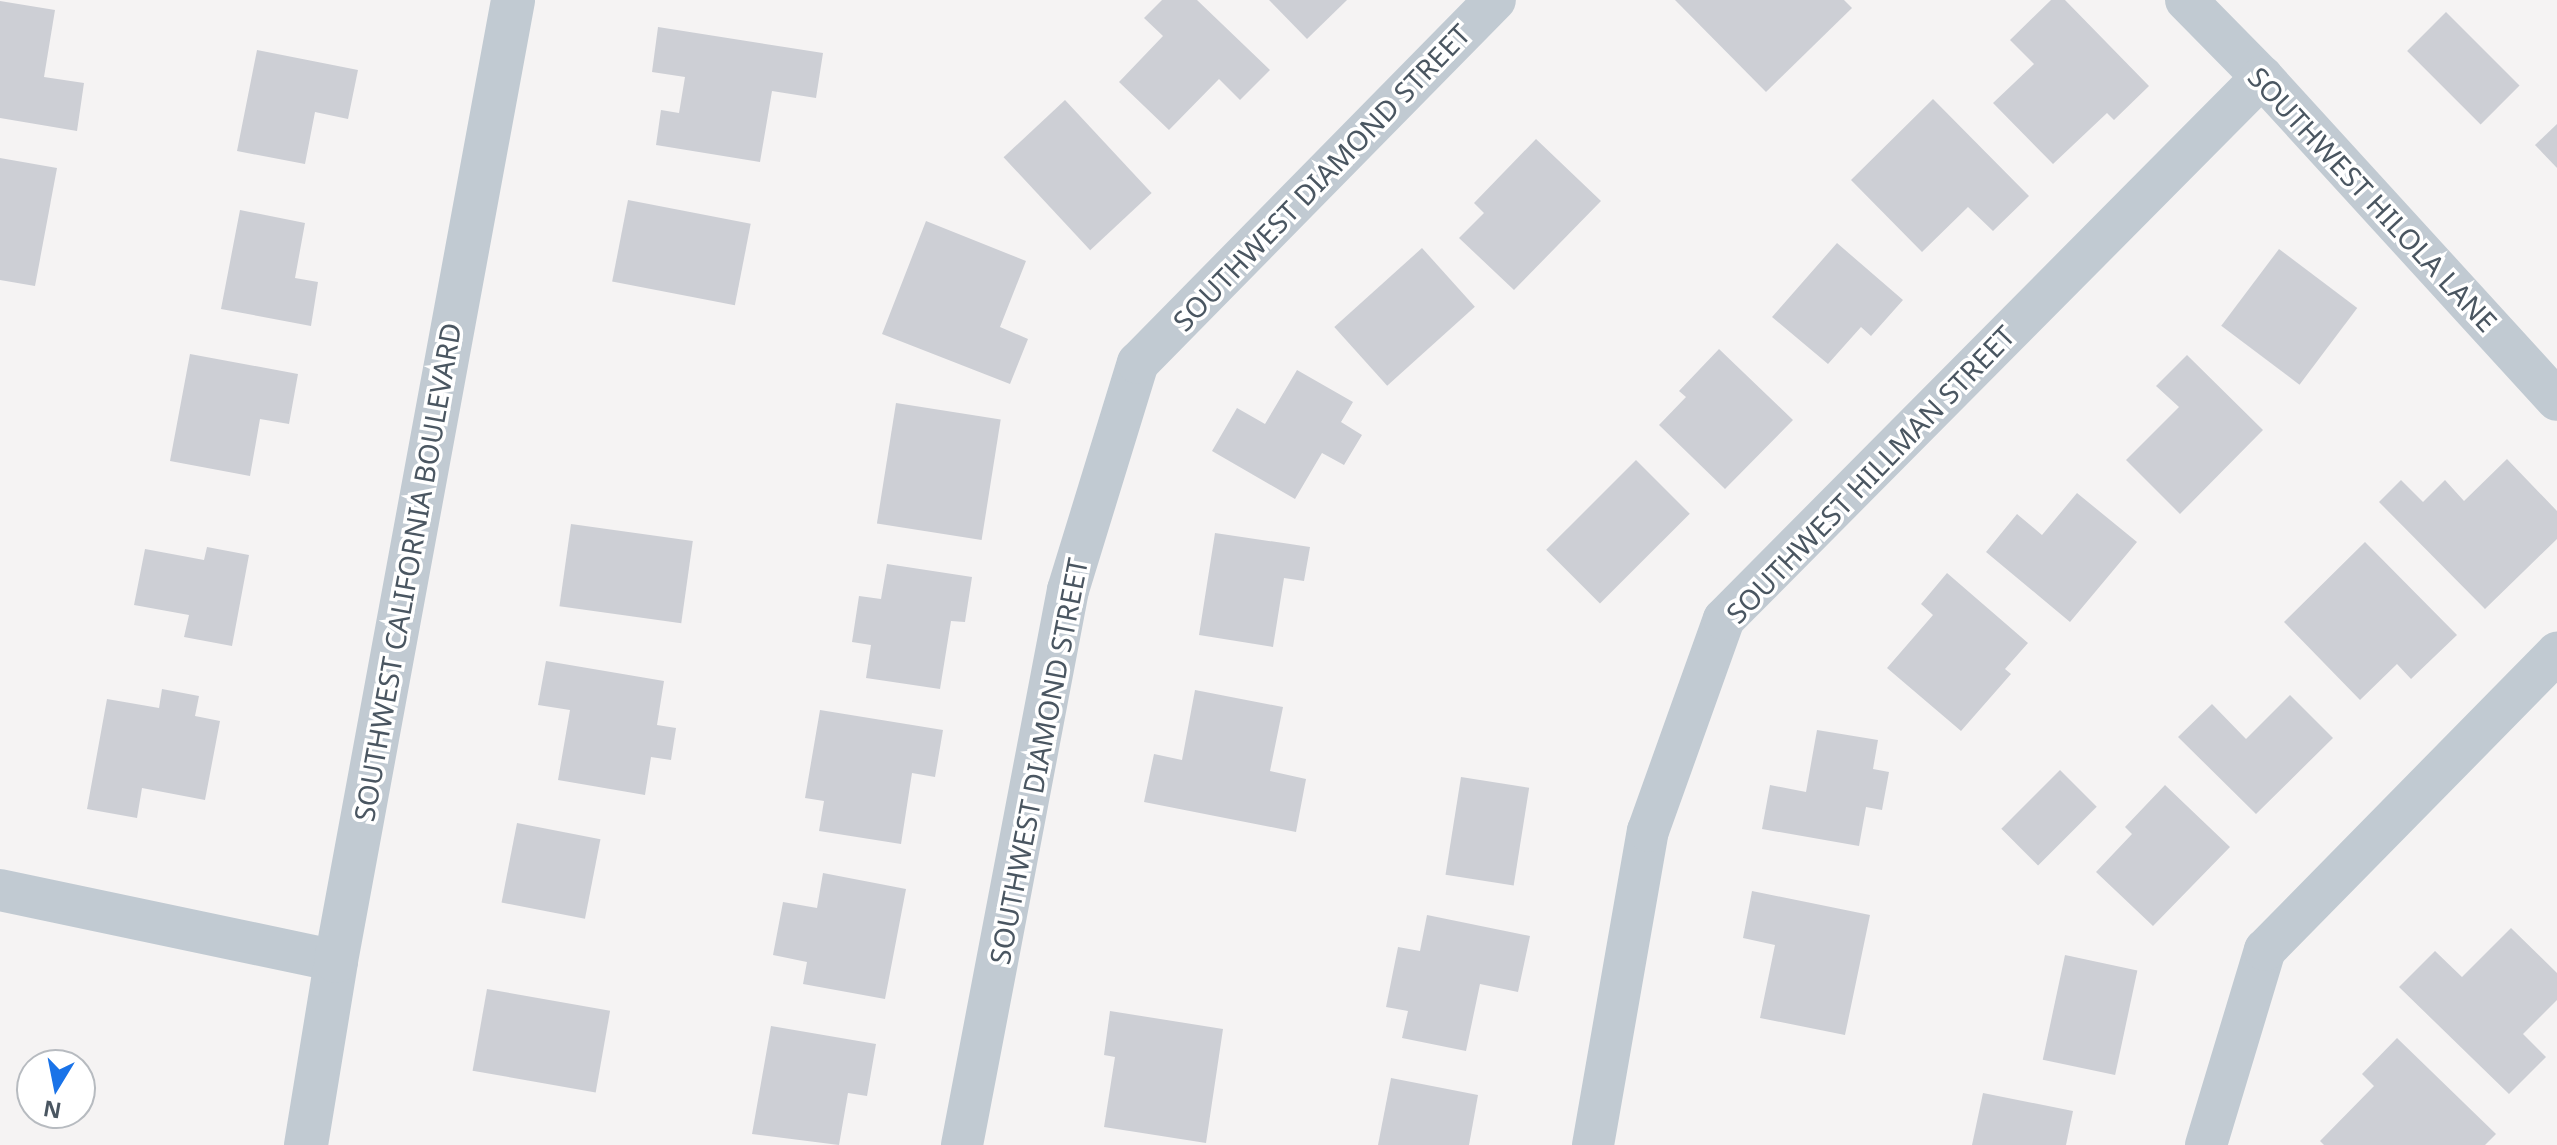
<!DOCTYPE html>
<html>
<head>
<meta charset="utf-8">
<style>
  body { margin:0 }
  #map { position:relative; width:2557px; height:1145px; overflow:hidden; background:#f5f3f3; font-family:"Noto Sans",sans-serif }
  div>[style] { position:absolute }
  .building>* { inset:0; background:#cdcfd5; transform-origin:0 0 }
  .minor>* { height:42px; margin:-21px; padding:0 21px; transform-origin:21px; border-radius:21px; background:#c1cad2 }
  .tertiary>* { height:44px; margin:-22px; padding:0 22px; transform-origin:22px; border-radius:22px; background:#c1cad2 }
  span { translate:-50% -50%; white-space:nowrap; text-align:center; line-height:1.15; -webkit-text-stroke:7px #fff; paint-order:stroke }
  .street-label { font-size:28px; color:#4a5661 }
  .north { position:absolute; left:16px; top:1049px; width:80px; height:80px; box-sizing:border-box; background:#fff; border:2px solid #b7bbc0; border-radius:50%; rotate:190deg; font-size:22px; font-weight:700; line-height:32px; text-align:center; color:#4a5661 }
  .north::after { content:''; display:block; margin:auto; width:28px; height:36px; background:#1a73e8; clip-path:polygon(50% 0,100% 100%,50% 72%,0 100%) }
</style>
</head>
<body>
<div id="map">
  <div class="building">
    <div style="clip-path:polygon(1162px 0,1197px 0,1270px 70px,1240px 100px,1219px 79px,1169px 130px,1119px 82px,1163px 36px,1144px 18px)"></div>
    <div style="clip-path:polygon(1269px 0,1347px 0,1307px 39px)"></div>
    <div style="clip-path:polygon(1675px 0,1844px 0,1852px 8px,1766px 92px)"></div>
    <div style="clip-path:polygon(2051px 0,2065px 0,2149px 86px,2114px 120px,2107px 113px,2053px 164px,1993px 103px,2034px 64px,2010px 40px)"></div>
    <div style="clip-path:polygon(0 1px,55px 10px,44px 77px,84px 83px,77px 131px,0 118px)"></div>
    <div style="left:2446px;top:12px;width:104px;height:55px;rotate:45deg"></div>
    <div style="clip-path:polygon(658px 27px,823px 53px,816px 98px,772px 91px,760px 162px,656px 145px,661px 110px,679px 113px,685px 77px,652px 72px)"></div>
    <div style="clip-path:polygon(257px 50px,358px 70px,348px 119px,315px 112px,305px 164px,237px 151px)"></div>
    <div style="clip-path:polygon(1933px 99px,2029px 196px,1993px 231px,1968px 207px,1922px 252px,1851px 180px)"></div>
    <div style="left:1065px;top:100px;width:127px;height:84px;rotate:47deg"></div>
    <div style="clip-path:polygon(2557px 124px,2557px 168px,2535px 145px)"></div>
    <div style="clip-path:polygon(1536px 139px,1601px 201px,1514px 290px,1459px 238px,1484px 213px,1474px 203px)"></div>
    <div style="clip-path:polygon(0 158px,57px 168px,35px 286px,0 280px)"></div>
    <div style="left:628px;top:200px;width:125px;height:83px;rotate:11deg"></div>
    <div style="clip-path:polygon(240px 210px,305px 223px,295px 278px,318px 282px,311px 326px,221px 309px)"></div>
    <div style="clip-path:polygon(926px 221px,1026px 261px,1000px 327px,1028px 339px,1010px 384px,882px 334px)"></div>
    <div style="clip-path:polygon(1837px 243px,1903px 300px,1871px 336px,1861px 327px,1828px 364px,1772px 317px)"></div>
    <div style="left:1422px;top:248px;width:79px;height:118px;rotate:48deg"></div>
    <div style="left:2279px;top:249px;width:98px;height:96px;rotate:37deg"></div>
    <div style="clip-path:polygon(1719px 349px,1793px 420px,1725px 489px,1659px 425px,1686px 397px,1679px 391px)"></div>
    <div style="clip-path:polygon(190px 354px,298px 374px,289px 424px,260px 419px,250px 476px,170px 461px)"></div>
    <div style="clip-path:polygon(2187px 355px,2263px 430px,2180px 514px,2126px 460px,2179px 407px,2156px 386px)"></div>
    <div style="clip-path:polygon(1297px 370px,1353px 402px,1341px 422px,1362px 435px,1344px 465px,1322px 453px,1295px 499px,1212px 451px,1237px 408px,1265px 424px)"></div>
    <div style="left:896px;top:403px;width:106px;height:122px;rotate:9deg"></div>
    <div style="clip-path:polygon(2507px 459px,2557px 511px,2557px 539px,2485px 609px,2379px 502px,2401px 480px,2423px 502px,2445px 480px,2464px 501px)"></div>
    <div style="left:1636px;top:460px;width:76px;height:127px;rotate:45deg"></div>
    <div style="clip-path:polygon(2077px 493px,2137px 542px,2070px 622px,1986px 552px,2017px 514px,2042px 535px)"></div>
    <div style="left:571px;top:524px;width:123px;height:83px;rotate:8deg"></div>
    <div style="clip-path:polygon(1215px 533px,1310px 547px,1304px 581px,1284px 578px,1273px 647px,1199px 635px)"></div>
    <div style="clip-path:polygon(2365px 542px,2457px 635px,2411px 679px,2397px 664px,2360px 700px,2284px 622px)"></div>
    <div style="clip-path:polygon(207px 547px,249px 555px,232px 646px,184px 637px,189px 615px,134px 605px,145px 549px,204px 560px)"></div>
    <div style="clip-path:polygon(887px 564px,972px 577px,965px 622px,951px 621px,940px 689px,866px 678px,871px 645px,852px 642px,859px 596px,881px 599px)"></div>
    <div style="clip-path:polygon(1947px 573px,2028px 643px,2005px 669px,2011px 674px,1961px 731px,1887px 668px,1933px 615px,1921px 604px)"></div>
    <div style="clip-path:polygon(546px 661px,664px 681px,657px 725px,676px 728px,671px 760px,651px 757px,645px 795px,558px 780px,570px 710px,538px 705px)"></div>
    <div style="clip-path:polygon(162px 689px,199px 696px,195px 716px,220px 721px,205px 800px,142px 788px,137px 818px,87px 809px,107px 699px,159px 708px)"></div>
    <div style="clip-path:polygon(1195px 690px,1283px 707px,1270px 771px,1306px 779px,1296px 832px,1144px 802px,1154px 754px,1182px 760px)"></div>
    <div style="clip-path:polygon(2290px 695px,2333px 738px,2256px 814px,2178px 737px,2212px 704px,2246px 739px)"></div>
    <div style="clip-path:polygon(820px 710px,943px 730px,935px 777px,912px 773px,901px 844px,819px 831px,824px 801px,805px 798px)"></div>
    <div style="clip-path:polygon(1817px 730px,1878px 740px,1873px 769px,1889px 772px,1882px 810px,1866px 807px,1859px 846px,1762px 829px,1770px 785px,1806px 792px)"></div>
    <div style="left:2060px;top:770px;width:52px;height:83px;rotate:45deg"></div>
    <div style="left:1461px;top:777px;width:69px;height:99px;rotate:9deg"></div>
    <div style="clip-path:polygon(2165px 785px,2230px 847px,2153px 926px,2096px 872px,2132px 834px,2125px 827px)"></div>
    <div style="left:517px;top:823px;width:85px;height:81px;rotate:11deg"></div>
    <div style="clip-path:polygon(823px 873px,906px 889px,885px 999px,803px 984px,807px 962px,773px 955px,783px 902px,817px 908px)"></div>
    <div style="clip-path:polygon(1752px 891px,1870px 915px,1845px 1035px,1760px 1018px,1775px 945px,1743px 938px)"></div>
    <div style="clip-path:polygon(1427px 915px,1530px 936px,1518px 992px,1480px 984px,1466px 1051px,1402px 1038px,1408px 1011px,1386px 1007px,1398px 947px,1420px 951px)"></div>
    <div style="clip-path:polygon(2511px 928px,2557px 973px,2557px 1000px,2523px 1034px,2546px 1057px,2509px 1094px,2399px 987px,2435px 951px,2462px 977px)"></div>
    <div style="left:2065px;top:955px;width:74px;height:107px;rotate:12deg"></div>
    <div style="left:487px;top:989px;width:125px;height:83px;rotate:10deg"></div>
    <div style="clip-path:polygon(1110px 1011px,1223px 1029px,1206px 1143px,1104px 1127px,1115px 1057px,1104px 1055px)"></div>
    <div style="clip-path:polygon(771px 1026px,876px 1044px,867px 1096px,848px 1093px,839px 1145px,752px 1134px)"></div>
    <div style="clip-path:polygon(2397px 1038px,2496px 1134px,2485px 1145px,2324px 1145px,2320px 1141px,2374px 1086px,2362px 1074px)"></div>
    <div style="clip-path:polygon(1391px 1078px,1478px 1095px,1469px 1145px,1378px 1145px)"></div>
    <div style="clip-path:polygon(1983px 1093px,2073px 1111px,2066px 1145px,1972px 1145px)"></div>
  </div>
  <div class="minor">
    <div style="left:2186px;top:0;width:108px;rotate:45.4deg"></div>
    <div style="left:2262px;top:77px;width:437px;rotate:47.6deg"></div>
    <div style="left:0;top:890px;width:343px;rotate:11.9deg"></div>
    <div style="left:962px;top:1145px;width:565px;rotate:-79.19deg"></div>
    <div style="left:1068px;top:590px;width:238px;rotate:-72.9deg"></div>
    <div style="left:1138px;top:363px;width:509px;rotate:-45.48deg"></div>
    <div style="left:1593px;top:1145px;width:319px;rotate:-80.1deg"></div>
    <div style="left:1648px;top:831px;width:225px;rotate:-70.3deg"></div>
    <div style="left:1724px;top:619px;width:764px;rotate:-45.21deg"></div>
    <div style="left:2206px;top:1145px;width:204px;rotate:-73.2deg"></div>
    <div style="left:2265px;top:950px;width:417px;rotate:-45.5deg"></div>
  </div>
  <div class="tertiary">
    <div style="left:306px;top:1145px;width:186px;rotate:-80.7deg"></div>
    <div style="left:336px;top:961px;width:977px;rotate:-79.56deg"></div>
  </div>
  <div class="street-label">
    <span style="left:1321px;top:177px;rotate:-46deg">SOUTHWEST DIAMOND STREET</span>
    <span style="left:2373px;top:199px;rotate:47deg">SOUTHWEST HILOLA LANE</span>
    <span style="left:1870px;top:474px;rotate:-46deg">SOUTHWEST HILLMAN STREET</span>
    <span style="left:407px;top:572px;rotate:-80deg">SOUTHWEST CALIFORNIA BOULEVARD</span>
    <span style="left:1038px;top:761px;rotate:-79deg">SOUTHWEST DIAMOND STREET</span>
  </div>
  <div class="north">N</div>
</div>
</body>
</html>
